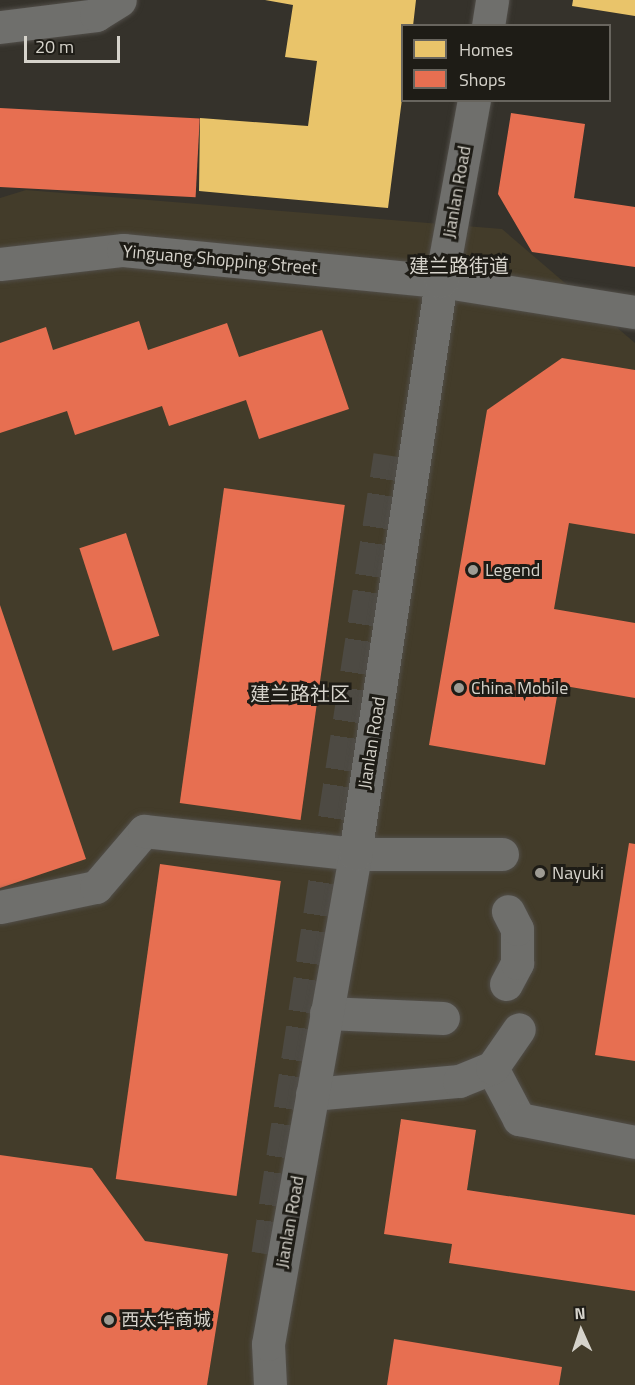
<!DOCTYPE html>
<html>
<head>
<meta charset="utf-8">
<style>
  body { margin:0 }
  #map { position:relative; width:635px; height:1385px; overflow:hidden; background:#35322b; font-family:"Titillium Web","Noto Sans SC",sans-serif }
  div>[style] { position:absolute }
  .built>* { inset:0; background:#433c2a }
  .homes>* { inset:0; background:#e9c46a }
  .shops>* { inset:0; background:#e76f51; transform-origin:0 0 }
  .minor-tunnel>* { height:33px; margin-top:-16.5px; transform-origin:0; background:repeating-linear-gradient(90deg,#4d4a43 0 33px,transparent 0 49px) }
  .roads { filter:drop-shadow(0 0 2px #514e49) drop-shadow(0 0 2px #514e49) }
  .minor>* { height:33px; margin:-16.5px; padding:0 16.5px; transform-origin:16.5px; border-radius:16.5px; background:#6f6f6c }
  .dots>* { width:16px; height:16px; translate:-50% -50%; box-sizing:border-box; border:3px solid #1e1c16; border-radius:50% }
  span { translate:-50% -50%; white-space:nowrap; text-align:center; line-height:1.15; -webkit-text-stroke:6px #1e1c16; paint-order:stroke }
  .street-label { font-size:18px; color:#d6d3cb }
  .poi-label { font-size:18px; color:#d6d3cb }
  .left { translate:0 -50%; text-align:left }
  .neighbourhood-label { font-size:20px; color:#d6d3cb }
  .legend { position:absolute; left:401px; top:24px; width:210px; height:78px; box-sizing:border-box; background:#1e1c16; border:2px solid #68655e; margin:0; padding:8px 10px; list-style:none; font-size:18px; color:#d6d3cb }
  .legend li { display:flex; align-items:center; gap:12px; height:30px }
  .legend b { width:30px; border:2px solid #68655e }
  .north { position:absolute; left:551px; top:1301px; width:60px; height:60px; -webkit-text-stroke:4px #1e1c16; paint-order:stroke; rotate:357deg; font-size:16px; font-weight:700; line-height:24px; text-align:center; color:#d6d3cb }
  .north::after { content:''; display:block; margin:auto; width:21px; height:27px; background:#d6d3cb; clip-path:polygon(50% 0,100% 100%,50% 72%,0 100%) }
  .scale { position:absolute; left:24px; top:36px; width:96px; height:27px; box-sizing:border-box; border:3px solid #d6d3cb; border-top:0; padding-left:8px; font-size:18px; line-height:21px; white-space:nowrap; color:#d6d3cb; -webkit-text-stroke:4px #1e1c16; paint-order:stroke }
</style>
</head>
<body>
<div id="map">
  <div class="built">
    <div style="clip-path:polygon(26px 190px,502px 229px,635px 343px,635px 1385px,0 1385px,0 198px)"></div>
  </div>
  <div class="homes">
    <div style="clip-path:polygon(265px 0,416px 0,413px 26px,402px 26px,402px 99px,388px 208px,199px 191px,200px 118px,308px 126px,317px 61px,285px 57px,293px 5px)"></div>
    <div style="clip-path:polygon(573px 0,635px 0,635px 16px,572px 6px)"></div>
  </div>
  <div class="shops">
    <div style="left:0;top:108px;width:200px;height:79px;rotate:3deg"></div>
    <div style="clip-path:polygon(511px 113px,585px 124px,574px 198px,635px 207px,635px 267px,532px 252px,498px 194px)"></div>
    <div style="clip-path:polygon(139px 321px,148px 350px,227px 323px,239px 357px,322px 330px,349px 409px,259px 439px,246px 400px,169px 426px,162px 406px,75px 435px,67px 411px,0 433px,0 343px,46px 327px,53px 350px)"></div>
    <div style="clip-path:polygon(562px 358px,635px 370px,635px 534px,569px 523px,554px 609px,635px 623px,635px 698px,559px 685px,545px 765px,429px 745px,487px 410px)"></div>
    <div style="left:224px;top:488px;width:122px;height:318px;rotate:8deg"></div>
    <div style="left:126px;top:533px;width:108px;height:49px;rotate:72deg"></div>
    <div style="clip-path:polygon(0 605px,86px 859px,0 888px)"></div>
    <div style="clip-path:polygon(629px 843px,635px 844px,635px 1061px,595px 1055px)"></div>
    <div style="left:160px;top:864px;width:122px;height:318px;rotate:8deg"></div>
    <div style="clip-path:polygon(401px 1119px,476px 1130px,467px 1190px,635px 1215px,635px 1291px,449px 1263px,452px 1244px,384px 1234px)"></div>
    <div style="clip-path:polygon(0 1155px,92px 1168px,145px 1241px,228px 1254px,207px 1385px,0 1385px)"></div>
    <div style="clip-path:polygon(394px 1339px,562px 1367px,559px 1385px,387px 1385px)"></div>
  </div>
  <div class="minor-tunnel">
    <div style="left:268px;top:1254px;width:808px;rotate:-81.32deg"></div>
  </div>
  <div class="roads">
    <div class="minor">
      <div style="left:488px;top:26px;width:26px;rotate:-81deg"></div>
      <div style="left:0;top:27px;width:97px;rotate:-7.1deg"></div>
      <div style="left:96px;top:15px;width:28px;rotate:-32deg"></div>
      <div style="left:0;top:264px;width:124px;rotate:-6.5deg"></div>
      <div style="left:123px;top:250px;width:320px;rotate:5.6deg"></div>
      <div style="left:441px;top:281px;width:196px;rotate:9.1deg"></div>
      <div style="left:0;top:907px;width:98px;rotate:-11.8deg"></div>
      <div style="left:96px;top:887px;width:74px;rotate:-49.4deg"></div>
      <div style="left:144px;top:831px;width:212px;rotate:6.2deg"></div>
      <div style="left:355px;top:854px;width:147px"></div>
      <div style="left:506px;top:984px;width:24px;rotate:-62deg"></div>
      <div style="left:517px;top:963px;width:34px;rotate:-90deg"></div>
      <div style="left:517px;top:929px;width:20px;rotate:-117deg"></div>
      <div style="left:326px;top:1013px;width:117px;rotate:2.4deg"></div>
      <div style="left:492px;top:1068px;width:58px;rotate:62.1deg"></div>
      <div style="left:519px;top:1119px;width:118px;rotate:11.2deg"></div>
      <div style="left:312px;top:1094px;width:148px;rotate:-5.1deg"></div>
      <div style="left:459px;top:1081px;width:35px;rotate:-22deg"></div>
      <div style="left:492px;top:1068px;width:47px;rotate:-55.3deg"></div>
      <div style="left:270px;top:1385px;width:41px;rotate:-92.8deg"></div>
      <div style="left:268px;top:1344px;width:498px;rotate:-79.9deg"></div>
      <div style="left:355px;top:854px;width:579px;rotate:-81.46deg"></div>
      <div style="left:441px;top:281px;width:184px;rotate:-79.7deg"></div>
    </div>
  </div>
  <div class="dots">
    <div style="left:473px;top:570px;background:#9e9b93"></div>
    <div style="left:459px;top:688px;background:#9e9b93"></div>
    <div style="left:540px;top:873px;background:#9e9b93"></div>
    <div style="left:109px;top:1320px;background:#9e9b93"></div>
  </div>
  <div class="street-label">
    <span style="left:457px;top:192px;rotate:-80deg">Jianlan Road</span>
    <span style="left:220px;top:260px;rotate:5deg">Yinguang Shopping Street</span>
    <span style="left:372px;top:743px;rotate:-81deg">Jianlan Road</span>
    <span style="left:290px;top:1222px;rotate:-80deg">Jianlan Road</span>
  </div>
  <div class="poi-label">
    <span class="left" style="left:485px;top:570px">Legend</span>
    <span class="left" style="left:471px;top:688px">China Mobile</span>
    <span class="left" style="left:552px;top:873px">Nayuki</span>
    <span class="left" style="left:121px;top:1320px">西太华商城</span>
  </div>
  <div class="neighbourhood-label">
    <span style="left:459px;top:265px">建兰路街道</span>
    <span style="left:300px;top:693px">建兰路社区</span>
  </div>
  <ul class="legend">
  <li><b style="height:16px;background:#e9c46a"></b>Homes</li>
  <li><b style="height:16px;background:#e76f51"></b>Shops</li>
  </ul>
  <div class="north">N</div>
  <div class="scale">20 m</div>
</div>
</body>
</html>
